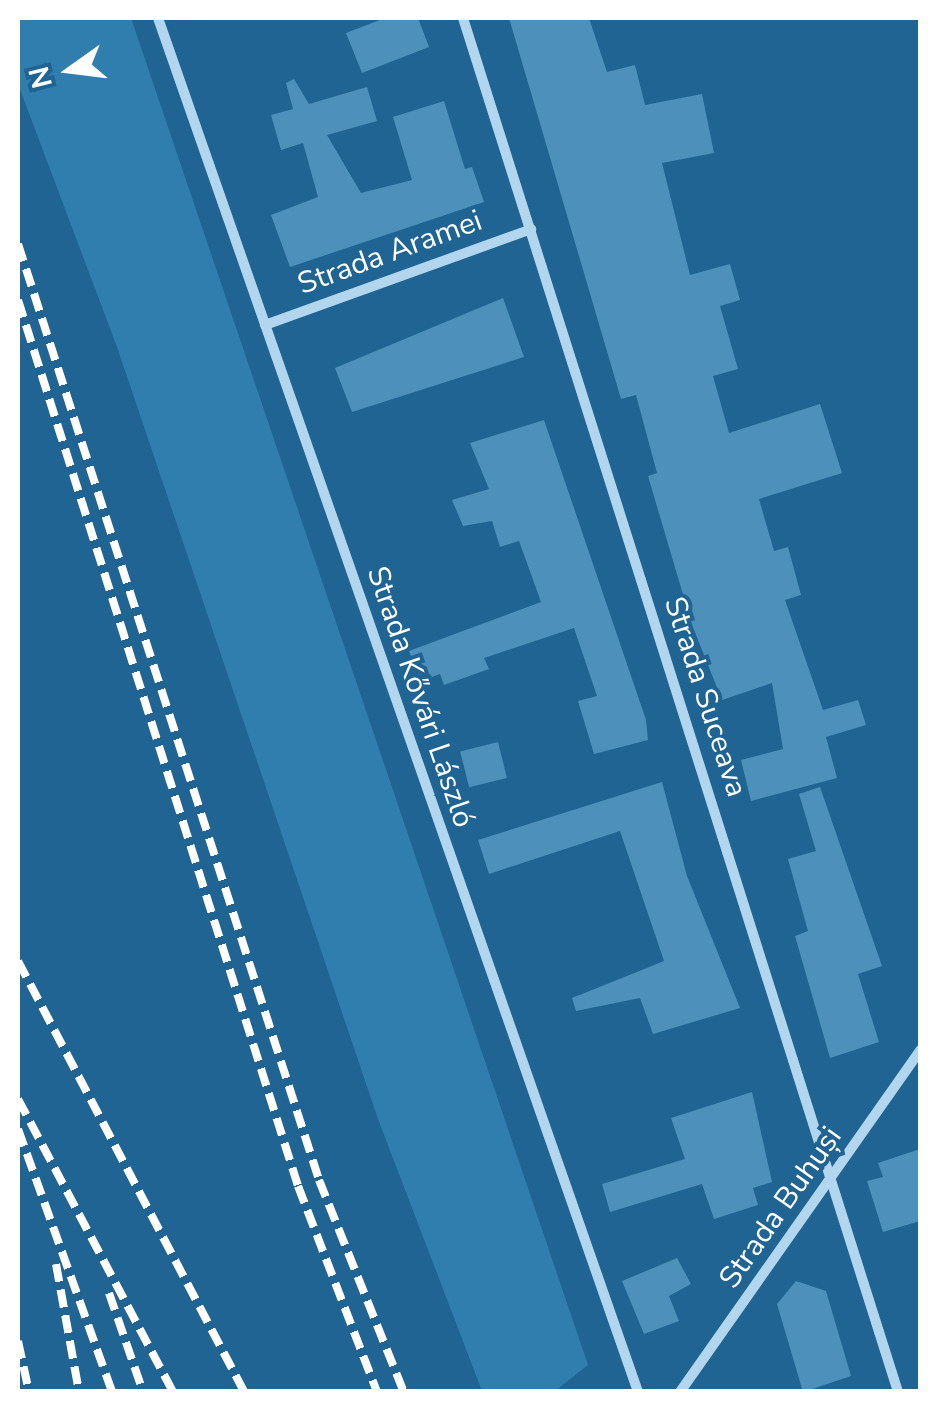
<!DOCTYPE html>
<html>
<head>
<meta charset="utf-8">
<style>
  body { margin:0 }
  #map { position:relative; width:938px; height:1409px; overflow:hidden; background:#206493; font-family:"Nunito Sans",sans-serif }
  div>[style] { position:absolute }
  .green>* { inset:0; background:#307eae }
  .building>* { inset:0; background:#4c90bb; transform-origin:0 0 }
  .minor>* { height:10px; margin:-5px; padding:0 5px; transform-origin:5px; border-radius:5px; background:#b2d6ee }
  .rail>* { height:8px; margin-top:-4px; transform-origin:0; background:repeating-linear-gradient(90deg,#fff 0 18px,transparent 0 26px) }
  span { translate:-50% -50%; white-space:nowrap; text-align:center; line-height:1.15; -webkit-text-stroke:8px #206493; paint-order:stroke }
  .street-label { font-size:30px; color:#fff }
  .frame { position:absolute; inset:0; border:20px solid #fff; pointer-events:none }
  .north { position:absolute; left:20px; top:20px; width:100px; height:100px; -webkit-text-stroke:8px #206493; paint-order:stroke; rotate:256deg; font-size:28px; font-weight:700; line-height:40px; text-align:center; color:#fff }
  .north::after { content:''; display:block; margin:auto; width:35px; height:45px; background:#fff; clip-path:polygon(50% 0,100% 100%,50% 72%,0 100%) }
</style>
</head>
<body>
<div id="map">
  <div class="green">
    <div style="clip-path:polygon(18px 18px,131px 18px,588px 1365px,555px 1391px,482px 1391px,378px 1119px,117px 347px,18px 84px)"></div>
  </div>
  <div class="building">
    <div style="clip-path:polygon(385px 18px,418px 18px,429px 47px,362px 73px,346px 33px)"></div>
    <div style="clip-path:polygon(509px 18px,589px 18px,607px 72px,635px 65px,645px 105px,702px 94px,714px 153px,662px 163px,690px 275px,730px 264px,740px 300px,720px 306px,738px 369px,713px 376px,729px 433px,820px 404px,842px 473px,759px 499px,774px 551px,788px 547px,801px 595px,785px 600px,823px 710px,858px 700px,866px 725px,826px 737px,837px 778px,751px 801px,741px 760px,783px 749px,772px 683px,722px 700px,692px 625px,648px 476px,657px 473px,636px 395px,621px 399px)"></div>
    <div style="clip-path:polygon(294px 79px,309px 104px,367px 87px,377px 121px,327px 135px,361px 193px,412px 180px,393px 117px,444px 101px,465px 169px,472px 167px,484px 202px,290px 267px,271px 215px,318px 197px,303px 143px,281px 150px,271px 115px,293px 109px,286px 83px)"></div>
    <div style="clip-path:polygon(503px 298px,524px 357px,352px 412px,335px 368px)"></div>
    <div style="clip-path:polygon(544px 420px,646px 720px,648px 740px,594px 754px,578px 701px,597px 696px,574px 628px,484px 658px,489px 669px,444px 685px,440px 674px,421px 681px,409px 651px,541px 602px,519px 541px,500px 547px,492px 521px,463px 526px,452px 500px,489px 489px,470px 443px)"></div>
    <div style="left:498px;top:742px;width:37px;height:39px;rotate:76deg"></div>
    <div style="clip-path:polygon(662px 782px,687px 876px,740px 1008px,653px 1034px,640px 998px,576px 1011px,572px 998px,664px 961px,620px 831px,489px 874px,478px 840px)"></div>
    <div style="clip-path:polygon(820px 787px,882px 966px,858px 974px,879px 1042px,830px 1058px,795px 936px,808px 931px,788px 859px,816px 851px,799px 794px)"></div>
    <div style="clip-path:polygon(752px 1092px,772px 1182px,753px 1188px,758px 1205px,714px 1219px,702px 1184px,610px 1212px,602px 1184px,685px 1159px,671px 1118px)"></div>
    <div style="clip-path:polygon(920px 1149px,920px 1221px,883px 1232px,867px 1181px,883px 1177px,878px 1163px)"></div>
    <div style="clip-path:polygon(677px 1258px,691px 1284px,669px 1296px,679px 1321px,644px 1334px,622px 1281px)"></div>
    <div style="clip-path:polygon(796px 1281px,826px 1291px,851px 1376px,803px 1392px,777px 1304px)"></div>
  </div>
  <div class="minor">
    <div style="left:158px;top:18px;width:1455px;rotate:70.74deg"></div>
    <div style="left:463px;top:18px;width:1441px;rotate:72.43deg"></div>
    <div style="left:265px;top:325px;width:283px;rotate:-19.8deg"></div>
    <div style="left:680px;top:1392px;width:418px;rotate:-54.9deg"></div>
  </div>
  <div class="rail">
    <div style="left:18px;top:244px;width:983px;rotate:72.17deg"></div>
    <div style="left:319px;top:1180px;width:228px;rotate:68.2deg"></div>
    <div style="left:18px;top:300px;width:929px;rotate:72.46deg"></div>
    <div style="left:298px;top:1186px;width:221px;rotate:69deg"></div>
    <div style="left:18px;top:961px;width:487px;rotate:62.3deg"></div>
    <div style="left:18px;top:1099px;width:331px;rotate:62.1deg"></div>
    <div style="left:18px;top:1129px;width:279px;rotate:70.3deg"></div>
    <div style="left:56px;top:1264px;width:130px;rotate:79.8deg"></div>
    <div style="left:109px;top:1293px;width:105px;rotate:71deg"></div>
    <div style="left:18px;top:1341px;width:52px;rotate:77.8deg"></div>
  </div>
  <div class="street-label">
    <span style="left:390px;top:253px;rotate:-20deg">Strada Aramei</span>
    <span style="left:420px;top:697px;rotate:71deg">Strada Kővári László</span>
    <span style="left:705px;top:697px;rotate:72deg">Strada Suceava</span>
    <span style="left:781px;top:1208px;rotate:-55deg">Strada Buhuși</span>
  </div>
  <div class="frame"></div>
  <div class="north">N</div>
</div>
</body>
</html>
